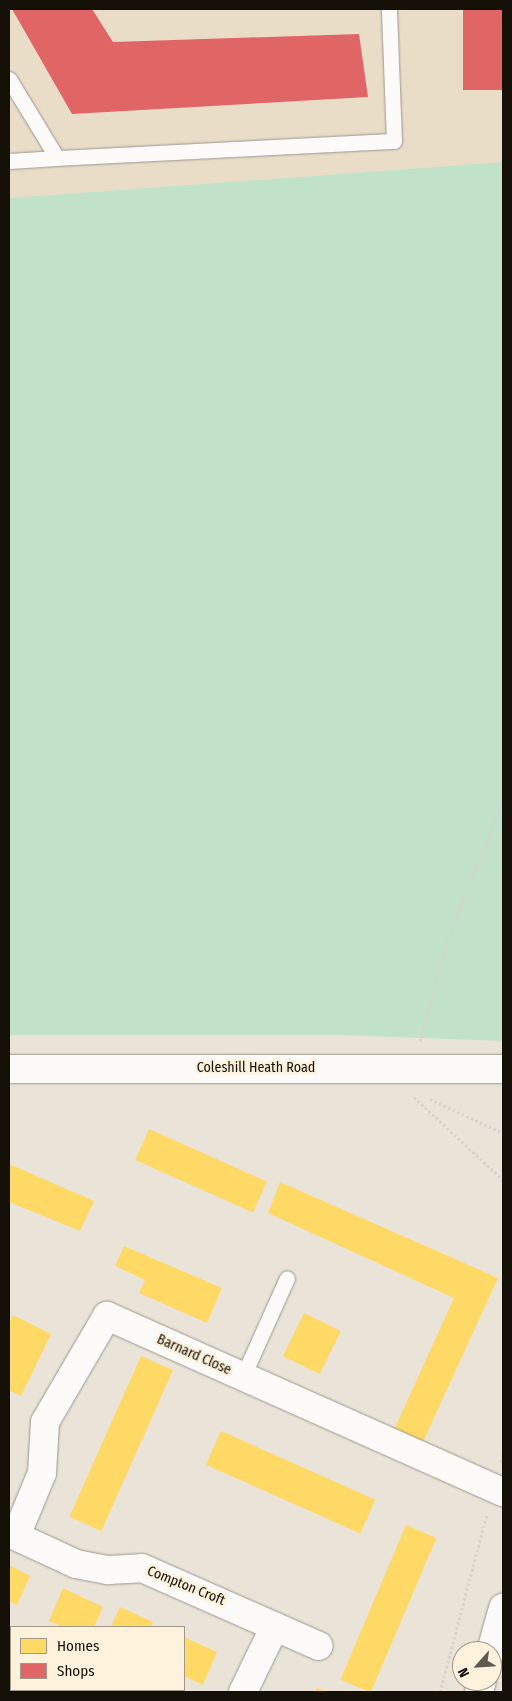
<!DOCTYPE html>
<html>
<head>
<meta charset="utf-8">
<style>
  body { margin:0 }
  #map { position:relative; width:512px; height:1701px; overflow:hidden; background:#eae3d7; font-family:"Fira Sans Condensed",sans-serif }
  div>[style] { position:absolute }
  .built>* { inset:0; background:#e9ddc8 }
  .green>* { inset:0; background:#c1e2c9 }
  .homes>* { inset:0; background:#ffd966; transform-origin:0 0 }
  .shops>* { inset:0; background:#e06666; transform-origin:0 0 }
  .path>* { height:3px; margin-top:-1.5px; transform-origin:0; background:repeating-linear-gradient(90deg,#d6d3cf 0 2.5px,transparent 0 5px) }
  .roads { filter:drop-shadow(0 0 1px #9d988f) drop-shadow(0 0 1px #9d988f) }
  .lane>* { height:15px; margin:-7.5px; padding:0 7.5px; transform-origin:7.5px; border-radius:7.5px; background:#fcfbf9 }
  .street>* { height:28px; margin:-14px; padding:0 14px; transform-origin:14px; border-radius:14px; background:#fcfbf9 }
  .secondary>* { height:28px; margin:-14px; padding:0 14px; transform-origin:14px; border-radius:14px; background:#fcfbf9 }
  span { translate:-50% -50%; white-space:nowrap; text-align:center; line-height:1.15; -webkit-text-stroke:5px #fff2dc; paint-order:stroke }
  .street-label { font-size:14px; color:#141008 }
  .frame { position:absolute; inset:0; border:10px solid #141008; pointer-events:none }
  .legend { position:absolute; left:10px; top:1626px; width:175px; height:65px; box-sizing:border-box; background:#fff2dc; border:1px solid #a19887; margin:0; padding:6px 9px; list-style:none; font-size:15px; color:#141008 }
  .legend li { display:flex; align-items:center; gap:10px; height:25px }
  .legend b { width:25px; border:1px solid #a19887 }
  .north { position:absolute; left:452px; top:1641px; width:50px; height:50px; box-sizing:border-box; background:#fff2dc; border:1px solid #a19887; border-radius:50%; rotate:244deg; font-size:14px; font-weight:700; line-height:20px; text-align:center; color:#141008 }
  .north::after { content:''; display:block; margin:auto; width:18px; height:22px; background:#5f5a50; clip-path:polygon(50% 0,100% 100%,50% 72%,0 100%) }
</style>
</head>
<body>
<div id="map">
  <div class="built">
    <div style="clip-path:polygon(9px 9px,503px 9px,503px 162px,9px 198px)"></div>
  </div>
  <div class="green">
    <div style="clip-path:polygon(503px 162px,503px 1041px,341px 1035px,9px 1035px,9px 198px)"></div>
  </div>
  <div class="homes">
    <div style="left:149px;top:1129px;width:129px;height:34px;rotate:24deg"></div>
    <div style="clip-path:polygon(9px 1164px,94px 1201px,80px 1231px,9px 1202px)"></div>
    <div style="clip-path:polygon(280px 1182px,498px 1278px,422px 1444px,394px 1430px,454px 1298px,268px 1213px)"></div>
    <div style="clip-path:polygon(124px 1246px,222px 1288px,207px 1323px,139px 1293px,145px 1280px,115px 1266px)"></div>
    <div style="left:304px;top:1313px;width:41px;height:48px;rotate:26deg"></div>
    <div style="clip-path:polygon(13px 1315px,51px 1334px,21px 1396px,9px 1390px,9px 1324px)"></div>
    <div style="left:141px;top:1356px;width:35px;height:176px;rotate:24deg"></div>
    <div style="left:221px;top:1431px;width:169px;height:37px;rotate:24deg"></div>
    <div style="left:406px;top:1525px;width:33px;height:168px;rotate:23deg"></div>
    <div style="clip-path:polygon(9px 1565px,30px 1576px,17px 1605px,9px 1601px)"></div>
    <div style="clip-path:polygon(63px 1588px,103px 1607px,94px 1627px,63px 1627px,49px 1621px)"></div>
    <div style="clip-path:polygon(120px 1607px,153px 1622px,151px 1627px,111px 1627px)"></div>
    <div style="clip-path:polygon(184px 1637px,217px 1652px,203px 1685px,184px 1676px)"></div>
    <div style="clip-path:polygon(9px 1645px,11px 1690px,27px 1692px,9px 1692px)"></div>
    <div style="clip-path:polygon(317px 1688px,328px 1692px,315px 1692px)"></div>
  </div>
  <div class="shops">
    <div style="clip-path:polygon(12px 9px,92px 9px,113px 42px,359px 34px,368px 97px,72px 114px)"></div>
    <div style="left:463px;top:9px;width:40px;height:81px"></div>
  </div>
  <div class="path">
    <div style="left:420px;top:1041px;width:100px;rotate:-75deg"></div>
    <div style="left:446px;top:944px;width:154px;rotate:-68.3deg"></div>
    <div style="left:414px;top:1097px;width:122px;rotate:43deg"></div>
    <div style="left:430px;top:1099px;width:81px;rotate:25deg"></div>
    <div style="left:501px;top:1462px;width:9px;rotate:-77deg"></div>
    <div style="left:440px;top:1692px;width:184px;rotate:-75.2deg"></div>
  </div>
  <div class="roads">
    <div class="lane">
      <div style="left:9px;top:79px;width:92px;rotate:58.7deg"></div>
      <div style="left:57px;top:158px;width:48px;rotate:176.4deg"></div>
      <div style="left:57px;top:158px;width:337px;rotate:-2.9deg"></div>
      <div style="left:394px;top:141px;width:132px;rotate:-92.2deg"></div>
      <div style="left:243px;top:1376px;width:107px;rotate:-65.8deg"></div>
    </div>
    <div class="street">
      <div style="left:9px;top:1533px;width:74px;rotate:24.8deg"></div>
      <div style="left:76px;top:1564px;width:33px;rotate:11deg"></div>
      <div style="left:108px;top:1570px;width:34px;rotate:-3deg"></div>
      <div style="left:142px;top:1568px;width:193px;rotate:23.8deg"></div>
      <div style="left:16px;top:1536px;width:68px;rotate:-67.6deg"></div>
      <div style="left:42px;top:1473px;width:51px;rotate:-86.6deg"></div>
      <div style="left:45px;top:1422px;width:123px;rotate:-59.7deg"></div>
      <div style="left:107px;top:1316px;width:433px;rotate:24deg"></div>
      <div style="left:243px;top:1692px;width:73px;rotate:-64.1deg"></div>
    </div>
    <div class="secondary">
      <div style="left:9px;top:1069px;width:494px"></div>
      <div style="left:491px;top:1651px;width:45px;rotate:-74.4deg"></div>
      <div style="left:479px;top:1692px;width:11px;rotate:-75deg"></div>
    </div>
  </div>
  <div class="street-label">
    <span style="left:256px;top:1068px">Coleshill Heath Road</span>
    <span style="left:194px;top:1355px;rotate:24deg">Barnard Close</span>
    <span style="left:186px;top:1586px;rotate:22deg">Compton Croft</span>
  </div>
  <div class="frame"></div>
  <ul class="legend">
  <li><b style="height:14px;background:#ffd966"></b>Homes</li>
  <li><b style="height:14px;background:#e06666"></b>Shops</li>
  </ul>
  <div class="north">N</div>
</div>
</body>
</html>
